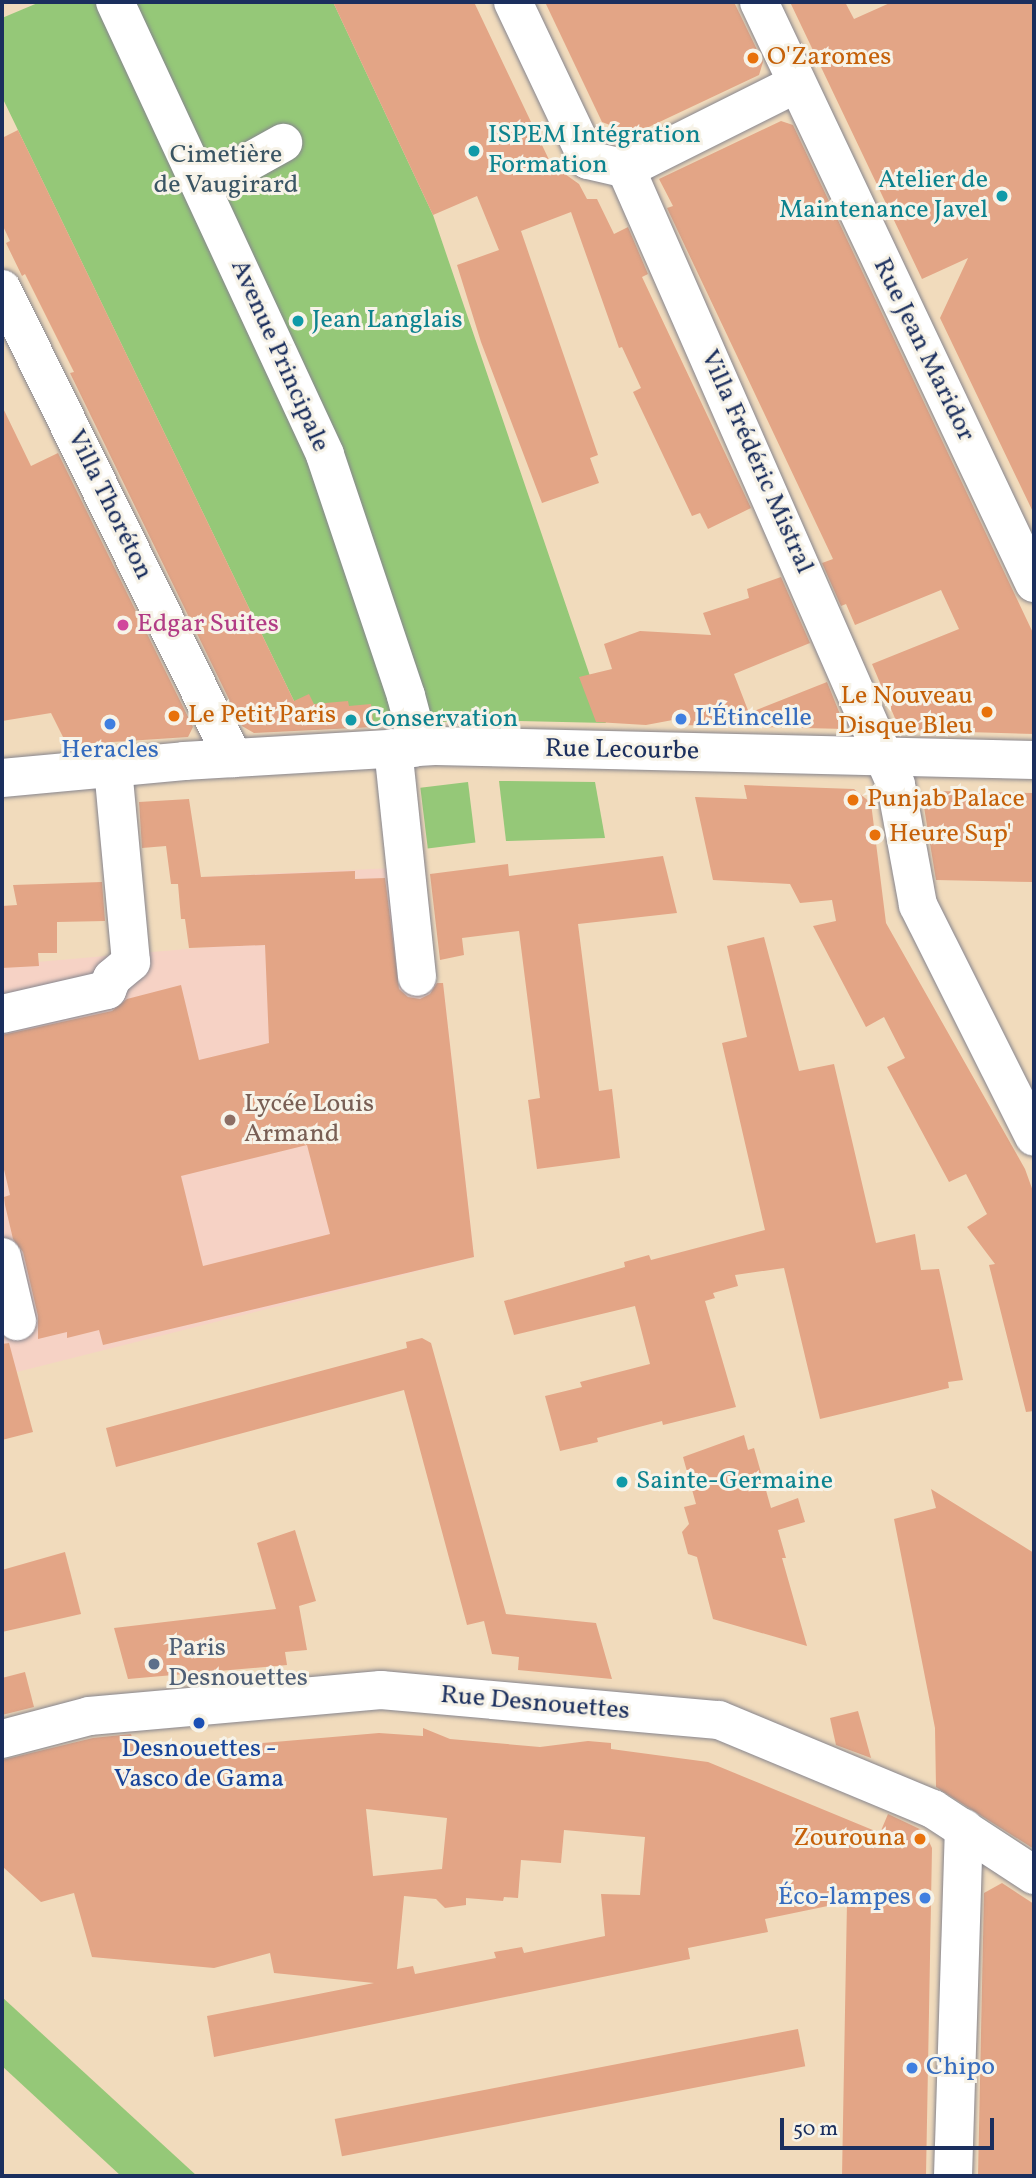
<!DOCTYPE html>
<html>
<head>
<meta charset="utf-8">
<style>
  body { margin:0 }
  #map { position:relative; width:1036px; height:2178px; overflow:hidden; background:#f1dbbc; font-family:Vollkorn,serif }
  div>[style] { position:absolute }
  .built>* { inset:0; background:#f6d2c5 }
  .green>* { inset:0; background:#95c878; transform-origin:0 0 }
  .building>* { inset:0; background:#e3a586; transform-origin:0 0 }
  .roads { filter:drop-shadow(0 0 2px #86858d) drop-shadow(0 0 2px #86858d) }
  .minor>* { height:38px; margin:-19px; padding:0 19px; transform-origin:19px; border-radius:19px; background:#fff }
  .major>* { height:38px; margin:-19px; padding:0 19px; transform-origin:19px; border-radius:19px; background:#fff }
  .dots>* { width:19px; height:19px; translate:-50% -50%; box-sizing:border-box; border:4px solid #f7f3e8; border-radius:50% }
  span { translate:-50% -50%; white-space:nowrap; text-align:center; line-height:1.15; -webkit-text-stroke:6px #f7f3e8; paint-order:stroke }
  .food-label { font-size:26px; color:#c56008 }
  .left { translate:0 -50%; text-align:left }
  .right { translate:-100% -50%; text-align:right }
  .culture-label { font-size:26px; color:#0d838f }
  .park-label { font-size:26px; color:#3a5564 }
  .street-label { font-size:26px; color:#1b2f5e }
  .hotel-label { font-size:26px; color:#b23c85 }
  .shop-label { font-size:26px; color:#366cbe }
  .education-label { font-size:26px; color:#785e54 }
  .service-label { font-size:26px; color:#4e5e75 }
  .transit-label { font-size:26px; color:#164399 }
  .frame { position:absolute; inset:0; border:4px solid #1b2f5e; pointer-events:none }
  .scale { position:absolute; left:780px; top:2118px; width:214px; height:32px; box-sizing:border-box; border:4px solid #1b2f5e; border-top:0; padding-left:9px; font-size:21px; line-height:24px; white-space:nowrap; color:#1b2f5e; -webkit-text-stroke:5px #f7f3e8; paint-order:stroke }
</style>
</head>
<body>
<div id="map">
  <div class="built">
    <div style="clip-path:polygon(393px 868px,398px 984px,443px 983px,474px 1257px,17px 1372px,2px 1340px,2px 965px,210px 947px,201px 877px)"></div>
  </div>
  <div class="green">
    <div style="clip-path:polygon(40px 2px,333px 2px,433px 215px,606px 723px,476px 720px,308px 730px,2px 97px,2px 18px)"></div>
    <div style="clip-path:polygon(499px 781px,595px 782px,605px 838px,506px 841px)"></div>
    <div style="left:468px;top:782px;width:61px;height:48px;rotate:83deg"></div>
    <div style="clip-path:polygon(2px 1997px,197px 2176px,121px 2176px,2px 2066px)"></div>
  </div>
  <div class="building">
    <div style="clip-path:polygon(333px 2px,474px 2px,551px 164px,579px 184px,587px 199px,597px 199px,614px 234px,628px 227px,648px 274px,642px 277px,751px 508px,708px 529px,700px 513px,692px 516px,633px 392px,641px 388px,622px 347px,619px 348px,571px 212px,521px 231px,598px 455px,590px 458px,599px 483px,542px 503px,481px 342px,457px 265px,499px 250px,477px 196px,433px 215px)"></div>
    <div style="clip-path:polygon(545px 2px,734px 2px,763px 62px,759px 75px,634px 134px,602px 122px)"></div>
    <div style="clip-path:polygon(790px 2px,845px 2px,854px 19px,892px 2px,1034px 2px,1034px 514px,940px 318px,968px 258px,922px 279px)"></div>
    <div style="clip-path:polygon(781px 121px,793px 125px,1034px 635px,1034px 734px,900px 730px,872px 664px,959px 629px,941px 590px,855px 625px,846px 604px,841px 606px,822px 563px,833px 559px,667px 208px,673px 206px,659px 179px)"></div>
    <div style="clip-path:polygon(18px 130px,294px 701px,309px 694px,314px 704px,348px 701px,349px 706px,371px 704px,374px 727px,254px 733px,242px 726px,70px 373px,74px 372px,25px 274px,22px 276px,6px 243px,10px 241px,2px 224px,2px 138px)"></div>
    <div style="clip-path:polygon(2px 406px,31px 466px,58px 453px,193px 727px,188px 737px,67px 745px,51px 713px,2px 721px)"></div>
    <div style="clip-path:polygon(781px 577px,810px 643px,734px 674px,749px 713px,827px 682px,846px 729px,679px 725px,678px 719px,646px 725px,596px 722px,579px 677px,612px 669px,604px 644px,640px 631px,711px 635px,703px 613px,749px 598px,747px 589px)"></div>
    <div style="clip-path:polygon(744px 785px,854px 789px,871px 803px,886px 923px,1025px 1169px,1034px 1194px,1034px 1411px,1026px 1412px,989px 1265px,995px 1264px,967px 1227px,987px 1214px,966px 1174px,949px 1182px,887px 1067px,905px 1058px,884px 1017px,866px 1027px,813px 926px,836px 921px,832px 900px,800px 903px,790px 884px,713px 880px,695px 797px,747px 799px)"></div>
    <div style="clip-path:polygon(938px 791px,1034px 793px,1034px 882px,936px 880px,924px 807px)"></div>
    <div style="clip-path:polygon(evenodd,189px 799px,201px 877px,355px 871px,355px 879px,385px 878px,399px 989px,408px 997px,420px 999px,430px 994px,437px 983px,443px 983px,474px 1257px,103px 1345px,99px 1330px,67px 1338px,67px 1332px,38px 1339px,38px 1316px,23px 1252px,13px 1239px,5px 1205px,4px 1197px,10px 1195px,2px 1161px,2px 1035px,112px 1011px,127px 999px,181px 985px,199px 1060px,269px 1043px,265px 945px,189px 948px,185px 919px,181px 919px,178px 884px,171px 884px,166px 846px,142px 848px,139px 802px,189px 799px,307px 1145px,330px 1234px,203px 1266px,181px 1176px,307px 1145px)"></div>
    <div style="clip-path:polygon(663px 856px,677px 913px,578px 924px,599px 1091px,612px 1089px,620px 1158px,537px 1169px,528px 1100px,540px 1098px,519px 931px,462px 938px,464px 955px,440px 960px,430px 874px,508px 864px,509px 876px)"></div>
    <div style="clip-path:polygon(102px 882px,105px 921px,57px 922px,57px 953px,38px 953px,39px 966px,2px 968px,2px 906px,17px 905px,13px 885px)"></div>
    <div style="clip-path:polygon(764px 937px,799px 1071px,834px 1064px,876px 1243px,915px 1234px,921px 1270px,939px 1269px,963px 1380px,948px 1382px,949px 1388px,820px 1419px,784px 1268px,735px 1275px,738px 1286px,713px 1293px,715px 1298px,705px 1301px,736px 1407px,663px 1425px,662px 1421px,597px 1438px,598px 1442px,560px 1451px,545px 1396px,582px 1387px,580px 1382px,650px 1364px,635px 1306px,514px 1335px,504px 1301px,625px 1267px,624px 1262px,649px 1255px,651px 1260px,765px 1230px,722px 1043px,747px 1037px,727px 946px)"></div>
    <div style="clip-path:polygon(422px 1338px,431px 1343px,506px 1614px,596px 1623px,612px 1679px,518px 1670px,519px 1657px,492px 1654px,484px 1621px,467px 1625px,404px 1390px,116px 1467px,106px 1428px,407px 1348px,406px 1342px)"></div>
    <div style="clip-path:polygon(9px 1343px,33px 1432px,2px 1440px,2px 1344px)"></div>
    <div style="clip-path:polygon(744px 1435px,748px 1450px,754px 1448px,771px 1508px,798px 1498px,805px 1522px,778px 1530px,786px 1558px,782px 1558px,807px 1646px,713px 1619px,697px 1557px,688px 1554px,682px 1532px,689px 1524px,684px 1507px,696px 1504px,683px 1457px)"></div>
    <div style="clip-path:polygon(931px 1489px,1034px 1553px,1034px 1849px,936px 1787px,935px 1728px,894px 1519px,936px 1508px)"></div>
    <div style="clip-path:polygon(295px 1530px,316px 1601px,299px 1606px,307px 1650px,285px 1652px,287px 1665px,128px 1679px,114px 1628px,276px 1609px,257px 1543px)"></div>
    <div style="clip-path:polygon(65px 1552px,81px 1614px,2px 1632px,2px 1570px)"></div>
    <div style="clip-path:polygon(25px 1672px,34px 1707px,2px 1715px,2px 1678px)"></div>
    <div style="clip-path:polygon(858px 1711px,871px 1758px,836px 1745px,830px 1718px)"></div>
    <div style="clip-path:polygon(evenodd,423px 1728px,450px 1739px,540px 1747px,588px 1741px,611px 1743px,611px 1749px,708px 1762px,880px 1833px,888px 1814px,924px 1831px,932px 1848px,926px 2176px,842px 2176px,847px 1902px,765px 1919px,768px 1932px,688px 1948px,690px 1959px,214px 2057px,207px 2016px,374px 1983px,274px 1973px,270px 1953px,214px 1968px,92px 1957px,74px 1893px,41px 1902px,2px 1866px,2px 1760px,93px 1738px,131px 1734px,137px 1754px,379px 1733px,423px 1736px,423px 1728px,366px 1809px,447px 1818px,442px 1869px,373px 1876px,366px 1809px,423px 1728px,564px 1830px,645px 1837px,640px 1895px,601px 1894px,605px 1936px,524px 1953px,522px 1947px,494px 1952px,496px 1958px,415px 1974px,413px 1966px,397px 1969px,404px 1896px,436px 1899px,445px 1908px,466px 1905px,466px 1898px,503px 1901px,504px 1897px,518px 1898px,521px 1860px,561px 1863px,564px 1830px)"></div>
    <div style="clip-path:polygon(1002px 1883px,1034px 1904px,1034px 2176px,978px 2176px,984px 1893px)"></div>
    <div style="left:798px;top:2029px;width:38px;height:472px;rotate:79deg"></div>
  </div>
  <div class="roads">
    <div class="minor">
      <div style="left:115px;top:2px;width:499px;rotate:65.1deg"></div>
      <div style="left:325px;top:455px;width:254px;rotate:71.4deg"></div>
      <div style="left:406px;top:696px;width:27px;rotate:75deg"></div>
      <div style="left:413px;top:722px;width:26px;rotate:88deg"></div>
      <div style="left:513px;top:2px;width:175px;rotate:64.6deg"></div>
      <div style="left:588px;top:160px;width:39px;rotate:13deg"></div>
      <div style="left:759px;top:2px;width:643px;rotate:64.67deg"></div>
      <div style="left:626px;top:169px;width:673px;rotate:66.33deg"></div>
      <div style="left:896px;top:785px;width:122px;rotate:79.6deg"></div>
      <div style="left:918px;top:905px;width:259px;rotate:63.4deg"></div>
      <div style="left:626px;top:169px;width:190px;rotate:-26.6deg"></div>
      <div style="left:202px;top:188px;width:93px;rotate:-29.1deg"></div>
      <div style="left:2px;top:289px;width:523px;rotate:63.78deg"></div>
      <div style="left:393px;top:748px;width:230px;rotate:84deg"></div>
      <div style="left:2px;top:1014px;width:108px;rotate:-12.9deg"></div>
      <div style="left:107px;top:990px;width:13px;rotate:-67deg"></div>
      <div style="left:112px;top:978px;width:25px;rotate:-40deg"></div>
      <div style="left:131px;top:962px;width:195px;rotate:-95.3deg"></div>
      <div style="left:2px;top:1257px;width:66px;rotate:76.8deg"></div>
      <div style="left:2px;top:1739px;width:90px;rotate:-14.8deg"></div>
      <div style="left:89px;top:1716px;width:293px;rotate:-5.1deg"></div>
      <div style="left:381px;top:1690px;width:339px;rotate:5.1deg"></div>
      <div style="left:719px;top:1720px;width:232px;rotate:22.6deg"></div>
      <div style="left:933px;top:1809px;width:121px;rotate:33.2deg"></div>
      <div style="left:953px;top:2176px;width:348px;rotate:-88.2deg"></div>
    </div>
    <div class="major">
      <div style="left:2px;top:778px;width:183px;rotate:-5.3deg"></div>
      <div style="left:184px;top:761px;width:251px;rotate:-3.4deg"></div>
      <div style="left:435px;top:746px;width:599px;rotate:1.34deg"></div>
    </div>
  </div>
  <div class="dots">
    <div style="left:753px;top:58px;background:#e8710a"></div>
    <div style="left:474px;top:151px;background:#0f9aa8"></div>
    <div style="left:1002px;top:196px;background:#0f9aa8"></div>
    <div style="left:298px;top:321px;background:#0f9aa8"></div>
    <div style="left:123px;top:625px;background:#d1479c"></div>
    <div style="left:987px;top:712px;background:#e8710a"></div>
    <div style="left:174px;top:716px;background:#e8710a"></div>
    <div style="left:681px;top:719px;background:#3f7fe0"></div>
    <div style="left:351px;top:720px;background:#0f9aa8"></div>
    <div style="left:110px;top:724px;background:#3f7fe0"></div>
    <div style="left:853px;top:800px;background:#e8710a"></div>
    <div style="left:875px;top:835px;background:#e8710a"></div>
    <div style="left:230px;top:1120px;background:#8d6e63"></div>
    <div style="left:622px;top:1482px;background:#0f9aa8"></div>
    <div style="left:154px;top:1664px;background:#5c6f8a"></div>
    <div style="left:199px;top:1723px;background:#1a4fb4"></div>
    <div style="left:920px;top:1839px;background:#e8710a"></div>
    <div style="left:925px;top:1898px;background:#3f7fe0"></div>
    <div style="left:912px;top:2068px;background:#3f7fe0"></div>
  </div>
  <div class="food-label">
    <span class="left" style="left:767px;top:58px">O'Zaromes</span>
    <span class="right" style="left:973px;top:712px">Le Nouveau<br>Disque Bleu</span>
    <span class="left" style="left:188px;top:716px">Le Petit Paris</span>
    <span class="left" style="left:867px;top:800px">Punjab Palace</span>
    <span class="left" style="left:889px;top:835px">Heure Sup'</span>
    <span class="right" style="left:906px;top:1839px">Zourouna</span>
  </div>
  <div class="culture-label">
    <span class="left" style="left:488px;top:151px">ISPEM Intégration<br>Formation</span>
    <span class="right" style="left:988px;top:196px">Atelier de<br>Maintenance Javel</span>
    <span class="left" style="left:312px;top:321px">Jean Langlais</span>
    <span class="left" style="left:365px;top:720px">Conservation</span>
    <span class="left" style="left:636px;top:1482px">Sainte-Germaine</span>
  </div>
  <div class="park-label">
    <span style="left:226px;top:171px">Cimetière<br>de Vaugirard</span>
  </div>
  <div class="street-label">
    <span style="left:923px;top:350px;rotate:64deg">Rue Jean Maridor</span>
    <span style="left:279px;top:356px;rotate:66deg">Avenue Principale</span>
    <span style="left:756px;top:462px;rotate:66deg">Villa Frédéric Mistral</span>
    <span style="left:109px;top:505px;rotate:64deg">Villa Thoréton</span>
    <span style="left:622px;top:751px;rotate:1deg">Rue Lecourbe</span>
    <span style="left:535px;top:1704px;rotate:5deg">Rue Desnouettes</span>
  </div>
  <div class="hotel-label">
    <span class="left" style="left:137px;top:625px">Edgar Suites</span>
  </div>
  <div class="shop-label">
    <span class="left" style="left:695px;top:719px">L'Étincelle</span>
    <span style="left:110px;top:751px">Heracles</span>
    <span class="right" style="left:911px;top:1898px">Éco-lampes</span>
    <span class="left" style="left:926px;top:2068px">Chipo</span>
  </div>
  <div class="education-label">
    <span class="left" style="left:244px;top:1120px">Lycée Louis<br>Armand</span>
  </div>
  <div class="service-label">
    <span class="left" style="left:168px;top:1664px">Paris<br>Desnouettes</span>
  </div>
  <div class="transit-label">
    <span style="left:199px;top:1765px">Desnouettes -<br>Vasco de Gama</span>
  </div>
  <div class="frame"></div>
  <div class="scale">50 m</div>
</div>
</body>
</html>
